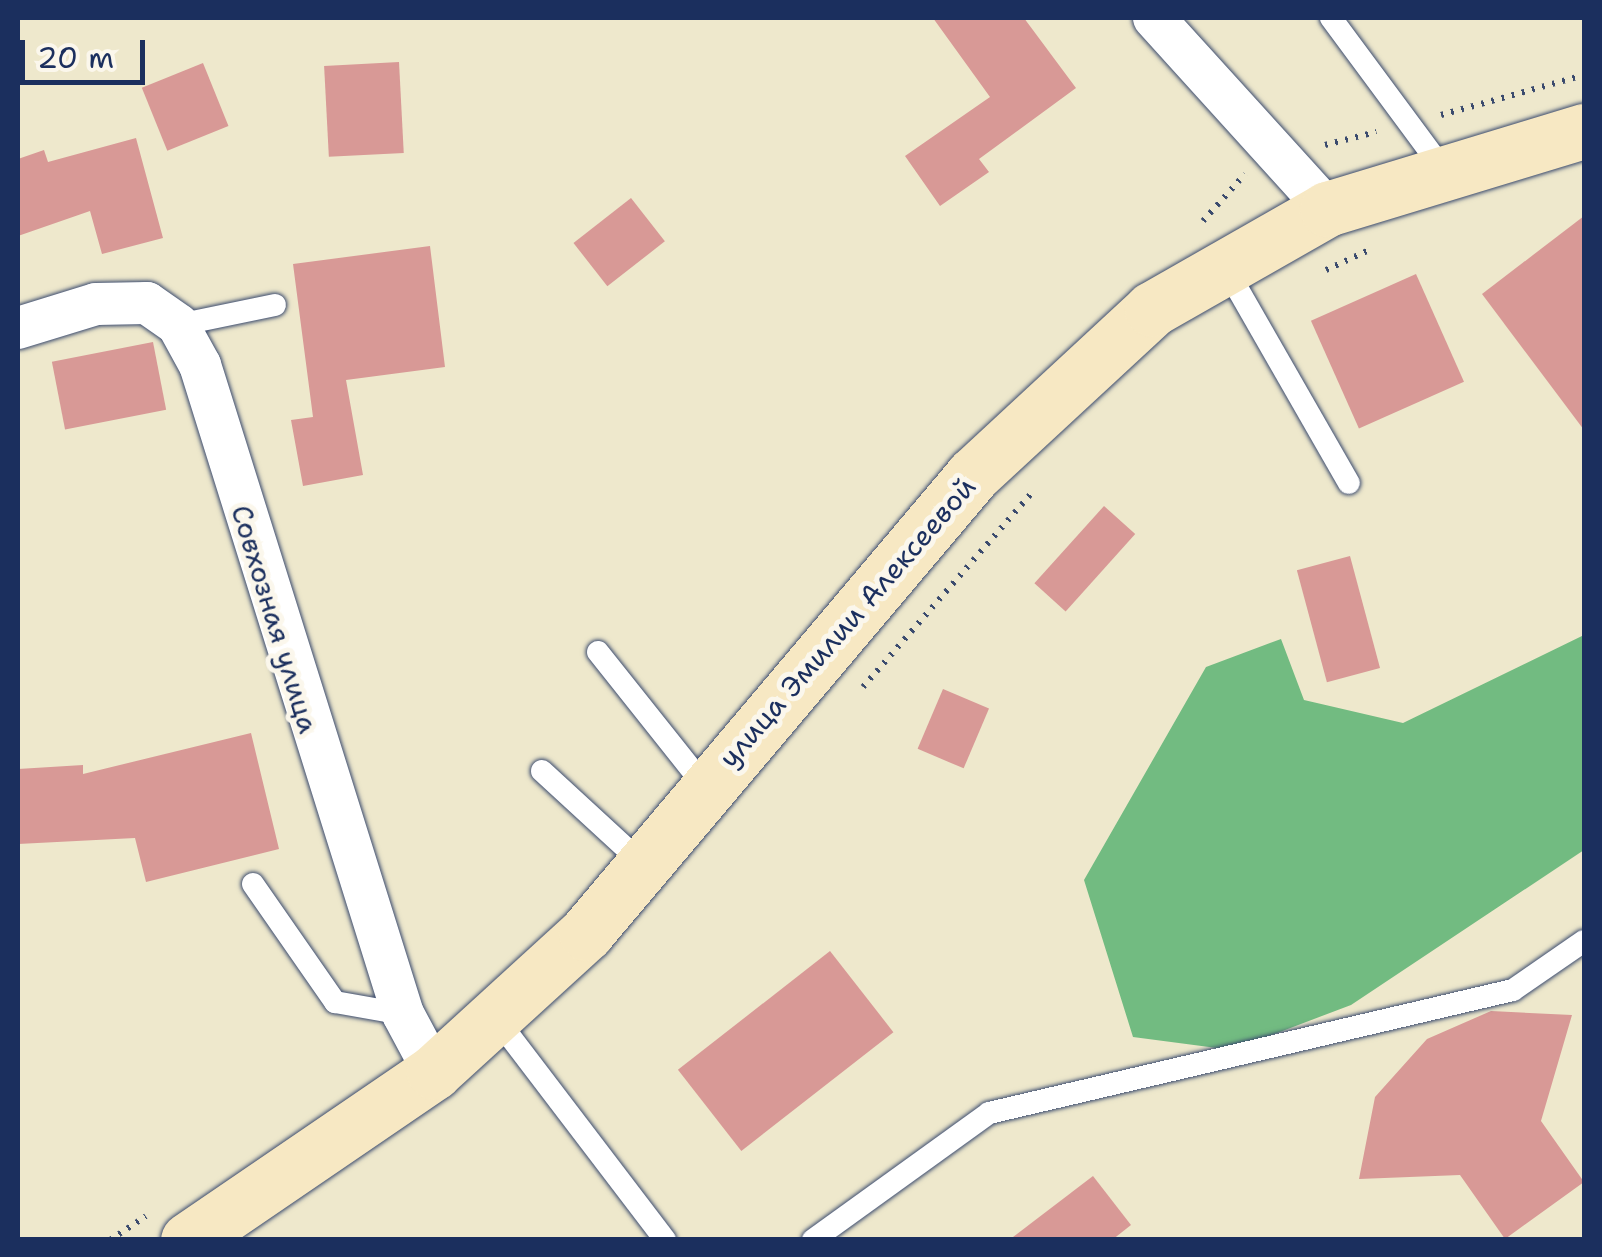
<!DOCTYPE html>
<html>
<head>
<meta charset="utf-8">
<style>
  body { margin:0 }
  #map { position:relative; width:1602px; height:1257px; overflow:hidden; background:#eee8cc; font-family:"Shantell Sans",sans-serif }
  div>[style] { position:absolute }
  .forest>* { inset:0; background:#72bb81 }
  .building>* { inset:0; background:#d89996; transform-origin:0 0 }
  .path>* { height:6px; margin-top:-3px; transform-origin:0; background:repeating-linear-gradient(90deg,#3b4b6e 0 2.5px,transparent 0 10.5px) }
  .roads { filter:drop-shadow(0 0 2px #3b4b6e) drop-shadow(0 0 2px #3b4b6e) }
  .lane>* { height:22px; margin:-11px; padding:0 11px; transform-origin:11px; border-radius:11px; background:#fff }
  .street>* { height:42px; margin:-21px; padding:0 21px; transform-origin:21px; border-radius:21px; background:#fff }
  .secondary>* { height:55px; margin:-27.5px; padding:0 27.5px; transform-origin:27.5px; border-radius:27.5px; background:#f7e8c3 }
  span { translate:-50% -50%; white-space:nowrap; text-align:center; line-height:1.15; -webkit-text-stroke:10px #fbf7ec; paint-order:stroke }
  .street-label { font-size:28px; color:#1b2f5e }
  .frame { position:absolute; inset:0; border:20px solid #1b2f5e; pointer-events:none }
  .scale { position:absolute; left:20px; top:40px; width:125px; height:45px; box-sizing:border-box; border:5px solid #1b2f5e; border-top:0; padding-left:12px; font-size:30px; line-height:35px; white-space:nowrap; color:#1b2f5e; -webkit-text-stroke:8px #fbf7ec; paint-order:stroke }
</style>
</head>
<body>
<div id="map">
  <div class="forest">
    <div style="clip-path:polygon(1584px 635px,1584px 850px,1351px 1005px,1232px 1050px,1133px 1037px,1084px 880px,1206px 667px,1281px 639px,1304px 700px,1403px 723px)"></div>
  </div>
  <div class="building">
    <div style="clip-path:polygon(933px 18px,1024px 18px,1076px 88px,979px 159px,989px 172px,940px 206px,905px 156px,990px 97px)"></div>
    <div style="left:399px;top:62px;width:91px;height:75px;rotate:87deg"></div>
    <div style="left:203px;top:63px;width:68px;height:66px;rotate:68deg"></div>
    <div style="clip-path:polygon(136px 138px,163px 238px,102px 254px,90px 211px,18px 236px,18px 159px,44px 150px,48px 162px)"></div>
    <div style="left:631px;top:198px;width:55px;height:73px;rotate:52deg"></div>
    <div style="clip-path:polygon(1584px 216px,1584px 430px,1482px 294px)"></div>
    <div style="clip-path:polygon(430px 246px,445px 367px,346px 380px,363px 475px,303px 486px,291px 420px,313px 417px,293px 264px)"></div>
    <div style="left:1416px;top:274px;width:118px;height:115px;rotate:66deg"></div>
    <div style="left:153px;top:342px;width:69px;height:103px;rotate:79deg"></div>
    <div style="left:1104px;top:506px;width:42px;height:104px;rotate:42deg"></div>
    <div style="left:1350px;top:556px;width:116px;height:55px;rotate:75deg"></div>
    <div style="left:943px;top:689px;width:50px;height:65px;rotate:23deg"></div>
    <div style="clip-path:polygon(251px 733px,279px 849px,146px 882px,135px 838px,18px 844px,18px 769px,83px 765px,83px 774px)"></div>
    <div style="left:830px;top:951px;width:103px;height:193px;rotate:52deg"></div>
    <div style="clip-path:polygon(1491px 1011px,1572px 1015px,1541px 1121px,1584px 1182px,1505px 1239px,1460px 1175px,1359px 1179px,1375px 1097px,1427px 1039px)"></div>
    <div style="clip-path:polygon(1093px 1176px,1131px 1225px,1112px 1240px,1009px 1240px)"></div>
  </div>
  <div class="path">
    <div style="left:1441px;top:115px;width:148px;rotate:-15.6deg"></div>
    <div style="left:1325px;top:145px;width:53px;rotate:-14.3deg"></div>
    <div style="left:1203px;top:221px;width:63px;rotate:-48.2deg"></div>
    <div style="left:1326px;top:270px;width:47px;rotate:-24.9deg"></div>
    <div style="left:863px;top:687px;width:262px;rotate:-49deg"></div>
    <div style="left:110px;top:1240px;width:43px;rotate:-33.7deg"></div>
  </div>
  <div class="roads">
    <div class="lane">
      <div style="left:1331px;top:18px;width:187px;rotate:53.5deg"></div>
      <div style="left:1224px;top:265px;width:251px;rotate:60.2deg"></div>
      <div style="left:178px;top:325px;width:99px;rotate:-11.7deg"></div>
      <div style="left:598px;top:652px;width:174px;rotate:51.5deg"></div>
      <div style="left:542px;top:771px;width:137px;rotate:42.6deg"></div>
      <div style="left:253px;top:884px;width:144px;rotate:55.2deg"></div>
      <div style="left:335px;top:1002px;width:69px;rotate:10deg"></div>
      <div style="left:496px;top:1018px;width:279px;rotate:52.7deg"></div>
      <div style="left:813px;top:1240px;width:217px;rotate:-35.8deg"></div>
      <div style="left:989px;top:1113px;width:538px;rotate:-13.21deg"></div>
      <div style="left:1513px;top:990px;width:86px;rotate:-34.6deg"></div>
    </div>
    <div class="street">
      <div style="left:1154px;top:18px;width:258px;rotate:47.8deg"></div>
      <div style="left:18px;top:328px;width:82px;rotate:-17.1deg"></div>
      <div style="left:96px;top:304px;width:51px;rotate:-1.1deg"></div>
      <div style="left:147px;top:303px;width:38px;rotate:35deg"></div>
      <div style="left:178px;top:325px;width:46px;rotate:61.2deg"></div>
      <div style="left:200px;top:365px;width:680px;rotate:72.63deg"></div>
      <div style="left:403px;top:1014px;width:66px;rotate:61.9deg"></div>
    </div>
    <div class="secondary">
      <div style="left:188px;top:1240px;width:298px;rotate:-34.3deg"></div>
      <div style="left:434px;top:1072px;width:206px;rotate:-42.4deg"></div>
      <div style="left:586px;top:933px;width:600px;rotate:-49.8deg"></div>
      <div style="left:973px;top:475px;width:244px;rotate:-42.8deg"></div>
      <div style="left:1152px;top:309px;width:202px;rotate:-29.7deg"></div>
      <div style="left:1327px;top:209px;width:269px;rotate:-16.9deg"></div>
    </div>
  </div>
  <div class="street-label">
    <span style="left:275px;top:619px;rotate:73deg">Совхозная улица</span>
    <span style="left:847px;top:622px;rotate:-49deg">улица Эмилии Алексеевой</span>
  </div>
  <div class="frame"></div>
  <div class="scale">20 m</div>
</div>
</body>
</html>
